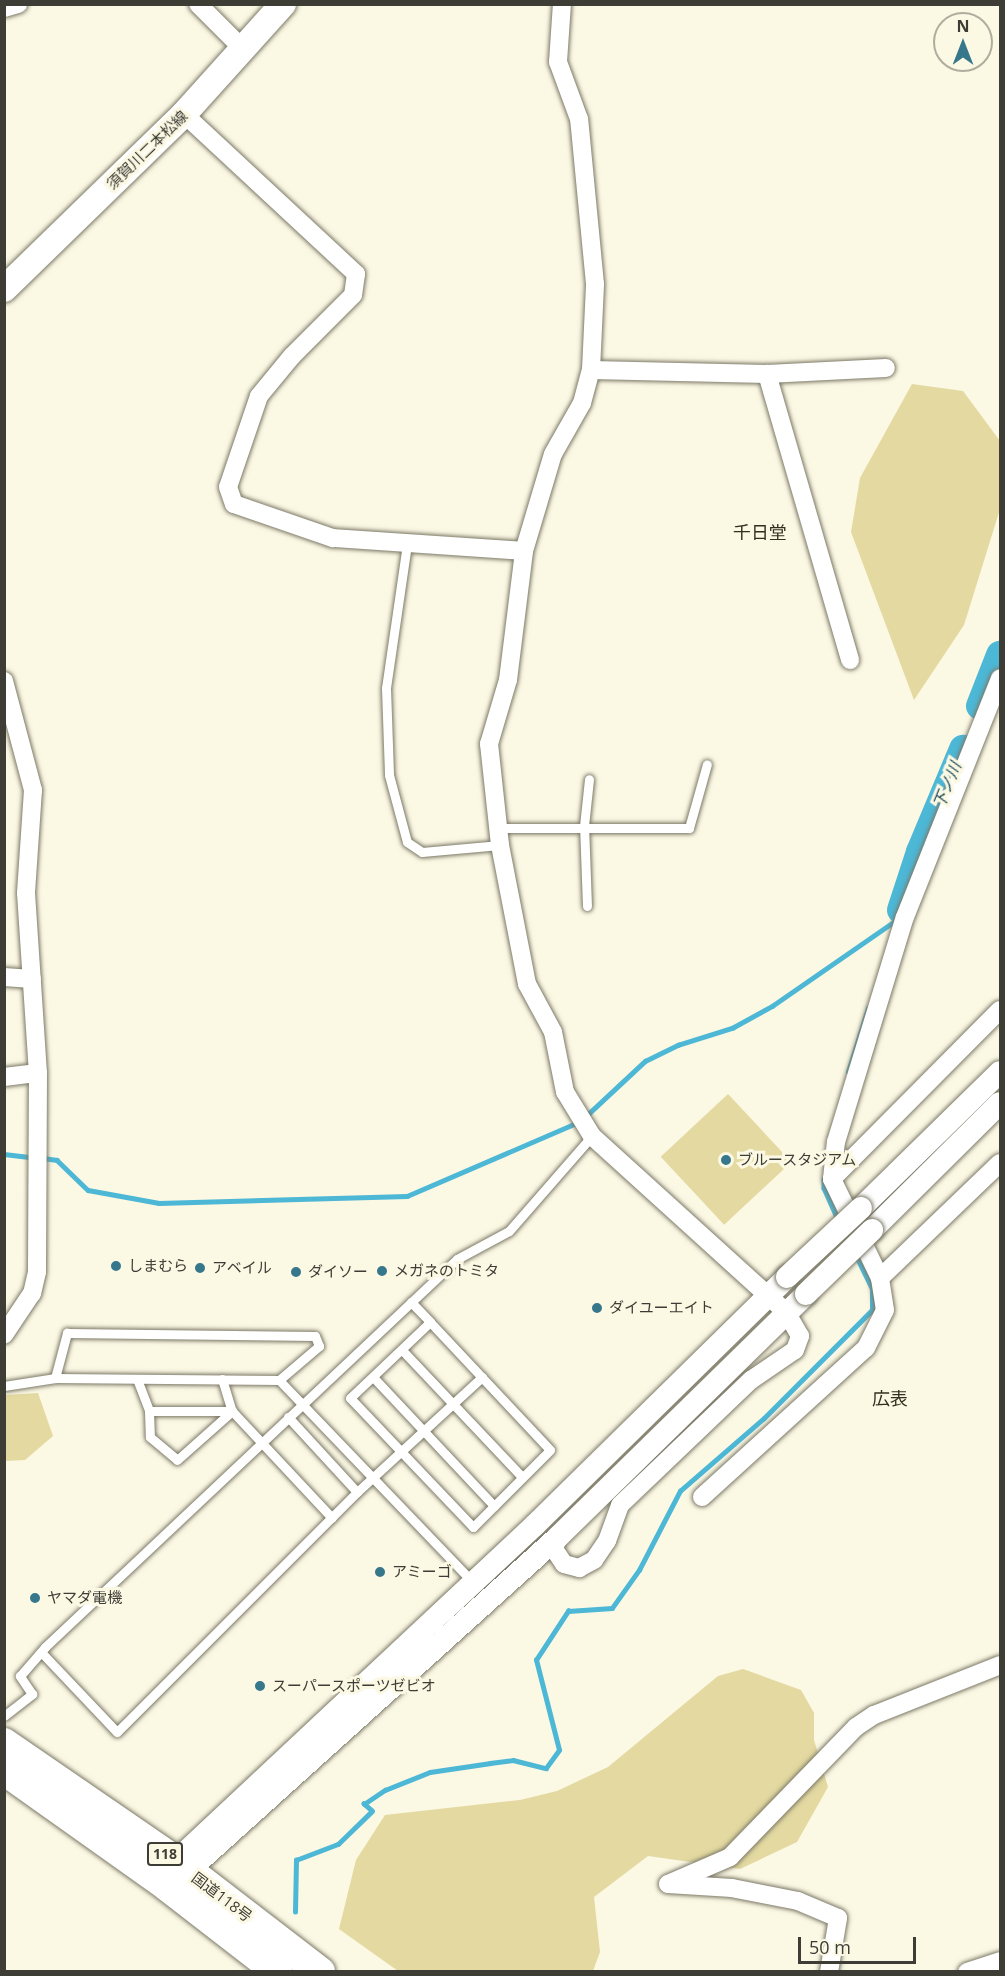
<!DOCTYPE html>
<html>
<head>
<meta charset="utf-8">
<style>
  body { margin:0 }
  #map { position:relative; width:1005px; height:1976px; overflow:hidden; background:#fbf8e4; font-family:"Open Sans","Noto Sans JP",sans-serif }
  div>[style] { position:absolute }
  .green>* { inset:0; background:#e3d9a1; transform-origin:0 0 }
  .stream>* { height:4.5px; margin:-2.25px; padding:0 2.25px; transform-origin:2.25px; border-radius:2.25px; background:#4db7d6 }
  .river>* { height:28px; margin:-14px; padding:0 14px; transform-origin:14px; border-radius:14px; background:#4db7d6 }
  .roads { filter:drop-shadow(0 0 2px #7c7967) drop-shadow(0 0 2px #7c7967) }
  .service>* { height:9px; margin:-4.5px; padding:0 4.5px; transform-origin:4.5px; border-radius:4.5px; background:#fff }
  .minor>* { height:18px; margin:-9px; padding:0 9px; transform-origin:9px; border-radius:9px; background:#fff }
  .tertiary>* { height:22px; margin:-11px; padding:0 11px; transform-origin:11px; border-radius:11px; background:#fff }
  .secondary>* { height:26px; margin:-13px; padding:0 13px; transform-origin:13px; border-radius:13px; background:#fff }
  .trunk>* { height:30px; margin:-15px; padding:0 15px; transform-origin:15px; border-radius:15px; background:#fff }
  .bridges { filter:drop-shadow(0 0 2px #7c7967) drop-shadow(0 0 2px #7c7967) }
  .tertiary-bridge>* { height:22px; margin:-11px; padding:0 11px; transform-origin:11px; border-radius:11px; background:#fff }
  .dots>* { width:16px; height:16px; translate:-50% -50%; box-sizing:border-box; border:3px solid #fbf8e4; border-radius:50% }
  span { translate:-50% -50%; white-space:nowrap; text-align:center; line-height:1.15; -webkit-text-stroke:6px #fbf8e4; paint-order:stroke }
  .shield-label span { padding:2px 4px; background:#fbf8e4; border:2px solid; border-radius:4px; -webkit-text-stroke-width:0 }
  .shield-label { font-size:14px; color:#3e3d35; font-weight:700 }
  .street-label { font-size:15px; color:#3e3d35 }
  .poi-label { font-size:15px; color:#3e3d35 }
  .left { translate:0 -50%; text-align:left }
  .water-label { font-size:16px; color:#224f5d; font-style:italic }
  .quarter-label { font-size:18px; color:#312f1f }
  .frame { position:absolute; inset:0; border:6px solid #3e3d35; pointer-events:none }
  .north { position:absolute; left:933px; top:12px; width:60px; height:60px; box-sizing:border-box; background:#fbf8e4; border:2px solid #afad9e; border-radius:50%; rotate:0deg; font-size:16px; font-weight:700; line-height:24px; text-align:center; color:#3e3d35 }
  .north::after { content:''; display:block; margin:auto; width:21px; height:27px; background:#37778b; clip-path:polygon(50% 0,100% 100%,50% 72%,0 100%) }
  .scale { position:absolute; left:798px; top:1937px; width:118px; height:27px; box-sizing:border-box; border:3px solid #3e3d35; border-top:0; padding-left:8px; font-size:18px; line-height:21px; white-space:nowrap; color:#3e3d35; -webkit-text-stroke:4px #fbf8e4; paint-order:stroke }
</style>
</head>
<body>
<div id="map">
  <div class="green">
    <div style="clip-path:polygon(912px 384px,963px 391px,1000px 441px,1000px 509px,964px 625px,914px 700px,851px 532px,860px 478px)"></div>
    <div style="left:728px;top:1094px;width:93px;height:92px;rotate:47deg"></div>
    <div style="clip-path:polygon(38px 1393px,53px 1436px,25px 1460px,5px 1461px,6px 1395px)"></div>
    <div style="clip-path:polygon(743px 1669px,801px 1690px,814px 1713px,814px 1740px,828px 1787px,797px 1842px,740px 1869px,648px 1856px,594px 1897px,600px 1952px,593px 1971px,398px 1971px,339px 1929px,356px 1860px,385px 1815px,520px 1800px,557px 1791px,608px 1767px,718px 1676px)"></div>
  </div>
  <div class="stream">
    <div style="left:848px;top:1072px;width:67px;rotate:-72.6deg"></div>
    <div style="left:585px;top:1117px;width:82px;rotate:-43deg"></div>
    <div style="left:645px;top:1061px;width:37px;rotate:-26deg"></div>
    <div style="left:678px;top:1045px;width:57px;rotate:-17.5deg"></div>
    <div style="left:732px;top:1028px;width:46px;rotate:-28.8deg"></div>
    <div style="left:772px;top:1006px;width:155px;rotate:-34.7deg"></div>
    <div style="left:4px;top:1154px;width:31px;rotate:7deg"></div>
    <div style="left:43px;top:1158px;width:14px;rotate:8deg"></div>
    <div style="left:57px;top:1160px;width:43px;rotate:44.1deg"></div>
    <div style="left:88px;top:1190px;width:72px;rotate:10.4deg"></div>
    <div style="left:159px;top:1203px;width:248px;rotate:-1.6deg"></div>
    <div style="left:407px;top:1196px;width:187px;rotate:-23.3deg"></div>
    <div style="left:824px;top:1179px;width:9px;rotate:90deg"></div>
    <div style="left:824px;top:1188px;width:34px;rotate:66deg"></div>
    <div style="left:295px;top:1912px;width:52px;rotate:-88.9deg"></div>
    <div style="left:296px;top:1860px;width:45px;rotate:-20.9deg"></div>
    <div style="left:338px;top:1844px;width:47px;rotate:-44.1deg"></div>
    <div style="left:372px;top:1811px;width:11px;rotate:-139deg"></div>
    <div style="left:364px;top:1804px;width:25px;rotate:-34deg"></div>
    <div style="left:385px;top:1790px;width:48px;rotate:-21.8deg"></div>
    <div style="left:430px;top:1772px;width:61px;rotate:-8.5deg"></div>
    <div style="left:490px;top:1763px;width:23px;rotate:-7deg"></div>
    <div style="left:513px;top:1760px;width:34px;rotate:14deg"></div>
    <div style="left:546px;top:1768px;width:22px;rotate:-54deg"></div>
    <div style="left:559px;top:1750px;width:93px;rotate:-104.3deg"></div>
    <div style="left:536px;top:1660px;width:59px;rotate:-56.9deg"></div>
    <div style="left:568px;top:1611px;width:44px;rotate:-3.9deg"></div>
    <div style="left:612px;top:1608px;width:47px;rotate:-54.6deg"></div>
    <div style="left:639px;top:1570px;width:89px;rotate:-62.6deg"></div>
    <div style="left:680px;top:1491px;width:111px;rotate:-41deg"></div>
    <div style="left:764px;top:1418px;width:153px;rotate:-45deg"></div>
    <div style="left:872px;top:1310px;width:21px;rotate:-90deg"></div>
    <div style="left:872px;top:1289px;width:37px;rotate:-116deg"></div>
  </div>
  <div class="river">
    <div style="left:980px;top:706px;width:55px;rotate:-68.6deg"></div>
    <div style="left:901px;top:910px;width:61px;rotate:-71.9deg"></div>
    <div style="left:920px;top:852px;width:112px;rotate:-67.3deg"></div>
  </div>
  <div class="roads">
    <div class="service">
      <div style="left:407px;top:544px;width:146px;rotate:98.3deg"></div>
      <div style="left:386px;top:688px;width:87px;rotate:88deg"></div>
      <div style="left:389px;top:775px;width:69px;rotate:75deg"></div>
      <div style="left:407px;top:842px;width:18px;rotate:34deg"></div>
      <div style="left:422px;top:852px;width:78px;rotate:-5.1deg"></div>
      <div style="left:500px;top:828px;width:189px"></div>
      <div style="left:689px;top:828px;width:66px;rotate:-74.3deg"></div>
      <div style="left:587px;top:906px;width:80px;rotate:-92.1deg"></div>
      <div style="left:584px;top:826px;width:47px;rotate:-83.9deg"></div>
      <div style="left:411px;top:1302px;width:28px;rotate:46deg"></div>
      <div style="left:430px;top:1322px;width:175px;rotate:46.8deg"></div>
      <div style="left:550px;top:1450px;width:109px;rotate:135deg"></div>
      <div style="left:473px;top:1527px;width:178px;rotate:-133.6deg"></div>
      <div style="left:350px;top:1398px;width:110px;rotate:-43.5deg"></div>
      <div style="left:402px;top:1350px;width:175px;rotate:46.6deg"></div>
      <div style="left:373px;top:1377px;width:177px;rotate:46.8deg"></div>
      <div style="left:55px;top:1378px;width:47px;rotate:-75.1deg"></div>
      <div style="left:67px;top:1333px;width:248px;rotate:0.7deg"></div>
      <div style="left:315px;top:1336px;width:11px;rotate:68deg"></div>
      <div style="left:319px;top:1346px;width:52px;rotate:139.6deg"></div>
      <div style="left:137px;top:1379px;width:34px;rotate:69deg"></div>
      <div style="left:149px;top:1411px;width:83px"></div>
      <div style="left:222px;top:1379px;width:34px;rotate:73deg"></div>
      <div style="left:232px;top:1411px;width:146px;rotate:46.9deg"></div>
      <div style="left:4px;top:1386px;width:52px;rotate:-8.9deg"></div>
      <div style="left:55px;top:1378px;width:224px;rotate:0.5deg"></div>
      <div style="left:279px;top:1380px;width:280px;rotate:46.2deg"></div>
      <div style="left:149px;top:1411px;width:26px;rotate:88deg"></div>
      <div style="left:150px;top:1437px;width:35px;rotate:40deg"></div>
      <div style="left:177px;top:1460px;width:74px;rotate:-41.7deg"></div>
      <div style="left:357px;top:1492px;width:170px;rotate:-42.6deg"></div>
      <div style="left:41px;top:1652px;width:110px;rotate:46.5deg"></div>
      <div style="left:117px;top:1732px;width:339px;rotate:-45deg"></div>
      <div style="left:357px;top:1492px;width:102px;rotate:-132.6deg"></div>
      <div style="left:4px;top:1716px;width:36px;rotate:-38deg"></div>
      <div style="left:32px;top:1694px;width:22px;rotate:-124deg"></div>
      <div style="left:20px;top:1676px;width:38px;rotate:-49deg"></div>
      <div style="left:45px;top:1647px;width:566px;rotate:-43.28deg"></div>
      <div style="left:457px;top:1259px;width:59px;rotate:-28.3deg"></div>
      <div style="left:509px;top:1231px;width:126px;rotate:-48.9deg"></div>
    </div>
    <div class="minor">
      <div style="left:198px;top:4px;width:64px;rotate:45deg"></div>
      <div style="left:4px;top:8px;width:15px;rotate:-16deg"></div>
      <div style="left:184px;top:114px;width:235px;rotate:42.9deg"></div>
      <div style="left:356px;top:274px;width:21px;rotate:98deg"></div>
      <div style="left:353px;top:295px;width:86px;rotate:135deg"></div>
      <div style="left:292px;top:356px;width:52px;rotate:129.5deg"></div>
      <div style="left:259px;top:396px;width:96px;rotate:108.8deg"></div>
      <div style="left:228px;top:487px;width:18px;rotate:71deg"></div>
      <div style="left:234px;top:504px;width:105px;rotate:19deg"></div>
      <div style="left:333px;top:538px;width:191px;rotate:3.9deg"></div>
      <div style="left:591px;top:370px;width:176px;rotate:1.3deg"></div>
      <div style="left:767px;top:374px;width:119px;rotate:-2.9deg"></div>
      <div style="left:767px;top:374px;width:298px;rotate:73.8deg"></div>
      <div style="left:4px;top:681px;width:113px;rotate:75.1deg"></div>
      <div style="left:33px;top:790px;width:103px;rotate:93.9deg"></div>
      <div style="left:26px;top:893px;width:180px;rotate:86.2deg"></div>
      <div style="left:38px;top:1073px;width:199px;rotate:90.3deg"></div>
      <div style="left:37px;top:1272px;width:22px;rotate:103deg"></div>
      <div style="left:32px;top:1293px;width:50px;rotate:123.7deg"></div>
      <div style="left:4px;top:977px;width:28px;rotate:4deg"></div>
      <div style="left:4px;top:1077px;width:34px;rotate:-7deg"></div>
      <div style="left:832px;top:1179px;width:238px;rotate:-45.2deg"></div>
      <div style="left:880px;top:1278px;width:166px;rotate:-43.8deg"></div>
      <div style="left:702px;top:1497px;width:222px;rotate:-42.3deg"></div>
      <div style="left:866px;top:1348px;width:42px;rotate:-63.4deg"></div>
      <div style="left:885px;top:1310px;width:32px;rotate:-99deg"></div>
      <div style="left:880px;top:1278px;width:110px;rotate:-115.9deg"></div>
      <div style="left:832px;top:1179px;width:37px;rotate:-84deg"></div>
      <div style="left:836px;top:1142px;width:235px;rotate:-73deg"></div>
      <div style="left:905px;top:917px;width:257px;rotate:-68.3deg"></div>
      <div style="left:558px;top:1537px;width:13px;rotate:108deg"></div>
      <div style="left:554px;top:1549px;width:18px;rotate:56deg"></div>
      <div style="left:564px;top:1564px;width:16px;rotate:15deg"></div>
      <div style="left:579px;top:1568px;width:17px;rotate:-28deg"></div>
      <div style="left:594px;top:1560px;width:23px;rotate:-56deg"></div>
      <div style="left:607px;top:1541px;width:38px;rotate:-70deg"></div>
      <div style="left:620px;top:1505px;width:181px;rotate:-43.7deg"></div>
      <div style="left:751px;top:1380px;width:53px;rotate:-34.3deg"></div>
      <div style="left:795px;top:1350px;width:15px;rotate:-70deg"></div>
      <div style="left:800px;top:1336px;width:28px;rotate:-120deg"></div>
      <div style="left:786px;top:1312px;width:262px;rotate:-137.8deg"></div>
      <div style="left:592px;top:1136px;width:52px;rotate:-121.5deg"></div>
      <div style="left:565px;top:1092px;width:61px;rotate:-101.3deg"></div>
      <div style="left:553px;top:1032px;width:55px;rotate:-118.4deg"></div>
      <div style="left:527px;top:984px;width:142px;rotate:-101deg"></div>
      <div style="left:500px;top:845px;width:102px;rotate:-96.2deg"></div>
      <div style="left:489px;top:744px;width:67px;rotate:-73.5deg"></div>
      <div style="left:508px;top:680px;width:130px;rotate:-82.9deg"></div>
      <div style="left:524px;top:551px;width:101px;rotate:-73.4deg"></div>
      <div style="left:553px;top:454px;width:59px;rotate:-60.4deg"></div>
      <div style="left:582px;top:403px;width:34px;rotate:-75deg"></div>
      <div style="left:591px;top:370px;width:86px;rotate:-87.3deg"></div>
      <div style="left:595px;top:284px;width:166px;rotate:-95.5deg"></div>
      <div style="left:579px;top:119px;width:61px;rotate:-110.2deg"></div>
      <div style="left:558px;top:62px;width:58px;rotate:-86.1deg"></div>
      <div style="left:829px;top:1972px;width:55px;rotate:-80.5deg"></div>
      <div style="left:838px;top:1918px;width:43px;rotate:-157deg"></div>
      <div style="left:798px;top:1901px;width:67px;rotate:-168.9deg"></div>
      <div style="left:732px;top:1888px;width:64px;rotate:-176.4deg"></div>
      <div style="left:668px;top:1884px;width:68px;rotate:-23.5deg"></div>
      <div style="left:730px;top:1857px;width:181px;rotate:-45.9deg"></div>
      <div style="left:856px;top:1727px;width:22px;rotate:-34deg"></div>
      <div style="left:874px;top:1715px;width:136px;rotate:-21.6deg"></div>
      <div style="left:967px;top:1972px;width:35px;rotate:-18deg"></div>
    </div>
    <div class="tertiary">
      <div style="left:861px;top:1208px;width:194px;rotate:-44.4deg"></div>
      <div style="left:872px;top:1230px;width:180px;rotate:-44.8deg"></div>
      <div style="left:171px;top:1876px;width:16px;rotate:-72deg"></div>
      <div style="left:176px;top:1861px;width:492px;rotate:-43.1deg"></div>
      <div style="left:535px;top:1525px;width:354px;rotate:-44.5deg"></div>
      <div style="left:179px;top:1879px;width:510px;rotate:-42.06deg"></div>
      <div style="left:558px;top:1537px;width:347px;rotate:-44.4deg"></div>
    </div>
    <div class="secondary">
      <div style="left:4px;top:289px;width:251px;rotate:-44.2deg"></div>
      <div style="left:184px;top:114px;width:148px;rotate:-48deg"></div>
    </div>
    <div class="trunk">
      <div style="left:4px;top:1743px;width:209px;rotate:34.5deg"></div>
      <div style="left:176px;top:1861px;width:182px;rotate:37.6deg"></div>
      <div style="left:4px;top:1770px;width:200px;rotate:35.4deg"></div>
      <div style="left:167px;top:1886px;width:140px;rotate:37.8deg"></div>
    </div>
  </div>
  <div class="bridges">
    <div class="tertiary-bridge">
      <div style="left:787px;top:1277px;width:101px;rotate:-43deg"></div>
      <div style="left:806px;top:1294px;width:92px;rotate:-44.1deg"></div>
    </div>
  </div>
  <div class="dots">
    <div style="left:726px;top:1160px;background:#37778b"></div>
    <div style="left:116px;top:1266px;background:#37778b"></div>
    <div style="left:200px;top:1268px;background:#37778b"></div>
    <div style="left:382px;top:1271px;background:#37778b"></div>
    <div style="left:296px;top:1272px;background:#37778b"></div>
    <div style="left:597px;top:1308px;background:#37778b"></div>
    <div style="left:380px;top:1572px;background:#37778b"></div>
    <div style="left:35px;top:1598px;background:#37778b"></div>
    <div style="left:260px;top:1686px;background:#37778b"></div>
  </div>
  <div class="shield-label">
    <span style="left:165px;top:1854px">118</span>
  </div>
  <div class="street-label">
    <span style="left:147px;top:150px;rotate:-44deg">須賀川二本松線</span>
    <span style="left:222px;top:1897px;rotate:37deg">国道118号</span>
  </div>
  <div class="poi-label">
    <span class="left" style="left:738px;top:1160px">ブルースタジアム</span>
    <span class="left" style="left:128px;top:1266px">しまむら</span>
    <span class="left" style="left:212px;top:1268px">アベイル</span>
    <span class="left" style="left:394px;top:1271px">メガネのトミタ</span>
    <span class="left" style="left:308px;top:1272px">ダイソー</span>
    <span class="left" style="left:609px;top:1308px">ダイユーエイト</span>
    <span class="left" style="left:392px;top:1572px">アミーゴ</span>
    <span class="left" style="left:47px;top:1598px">ヤマダ電機</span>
    <span class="left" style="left:272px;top:1686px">スーパースポーツゼビオ</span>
  </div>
  <div class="water-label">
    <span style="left:947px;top:785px;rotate:-68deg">下ノ川</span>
  </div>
  <div class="quarter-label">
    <span style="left:760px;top:532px">千日堂</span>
    <span style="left:890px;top:1398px">広表</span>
  </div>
  <div class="frame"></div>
  <div class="north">N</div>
  <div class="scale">50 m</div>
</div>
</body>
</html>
